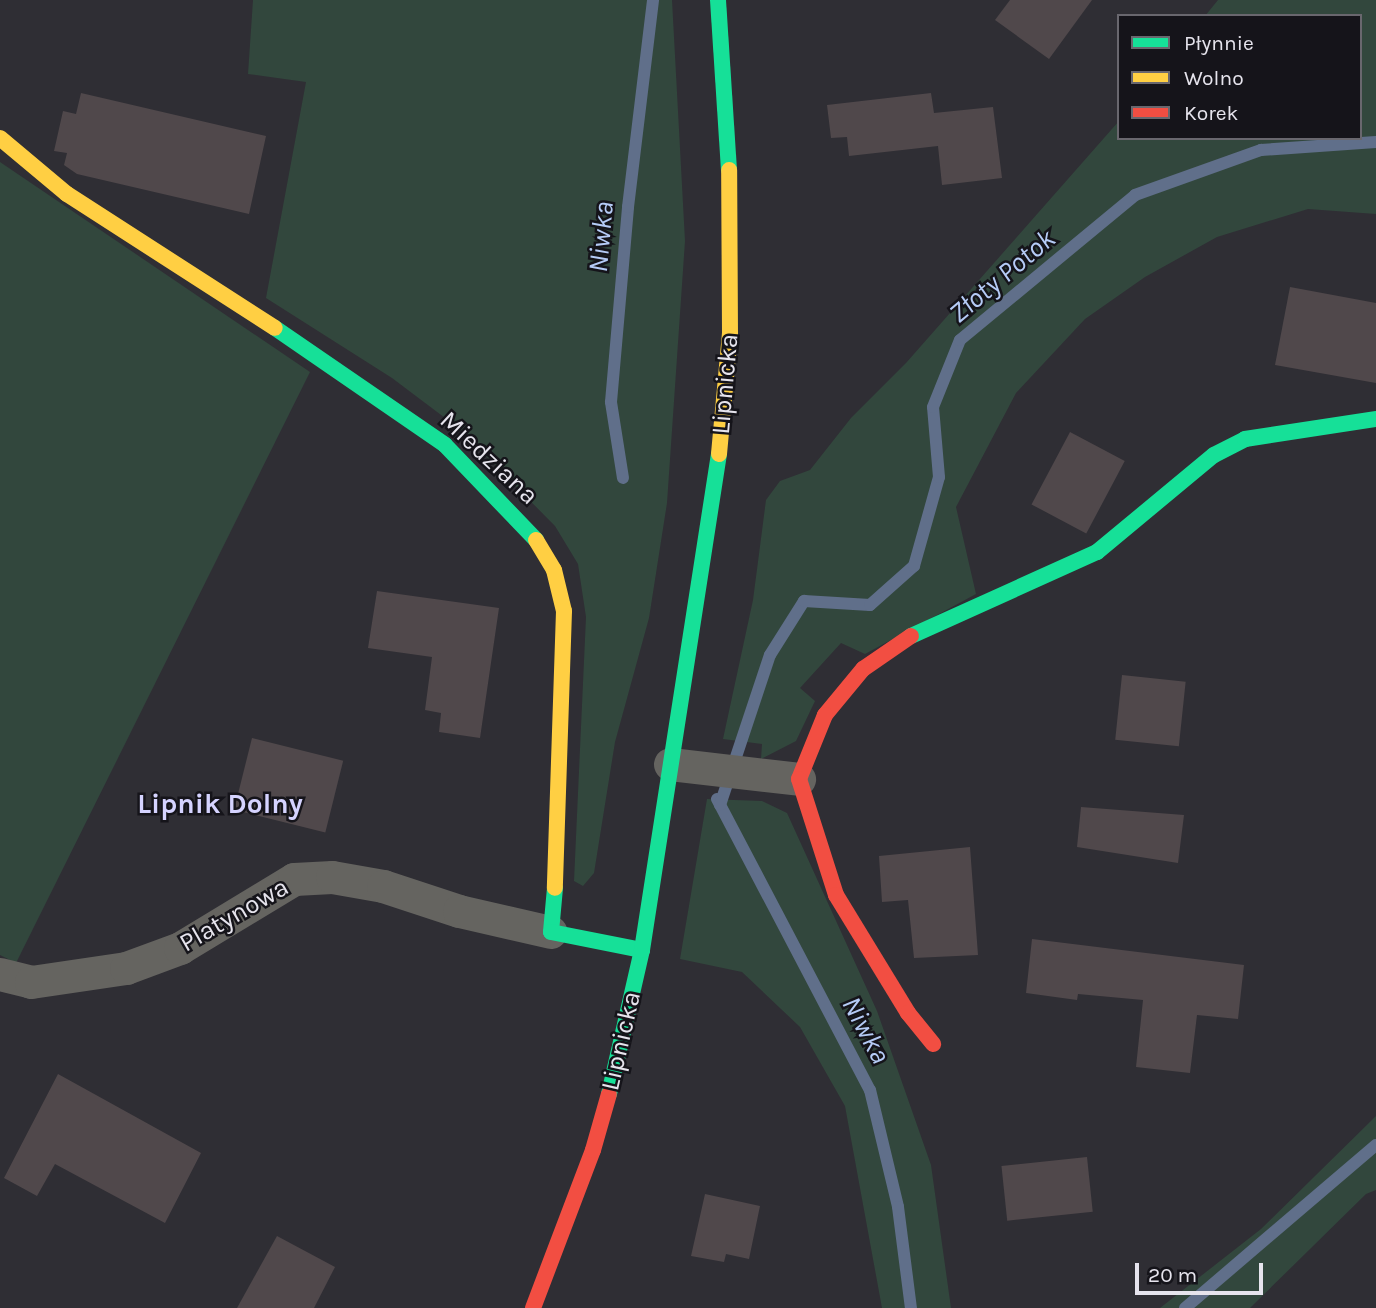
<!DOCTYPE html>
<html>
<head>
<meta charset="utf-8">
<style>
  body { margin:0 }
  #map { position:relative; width:1376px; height:1308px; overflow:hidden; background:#2f2e34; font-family:Karla,sans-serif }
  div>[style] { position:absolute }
  .green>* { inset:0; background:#32473d }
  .stream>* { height:12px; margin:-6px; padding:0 6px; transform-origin:6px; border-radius:6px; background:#606f8a }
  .building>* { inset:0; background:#50484b; transform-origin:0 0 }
  .street>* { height:33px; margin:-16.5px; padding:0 16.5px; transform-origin:16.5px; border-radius:16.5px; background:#656460 }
  .fast>* { height:16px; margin:-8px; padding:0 8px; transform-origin:8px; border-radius:8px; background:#16e098 }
  .slow>* { height:16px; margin:-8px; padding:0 8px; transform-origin:8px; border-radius:8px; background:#ffcf43 }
  .jam>* { height:16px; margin:-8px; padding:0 8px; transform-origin:8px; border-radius:8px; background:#f24e42 }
  span { translate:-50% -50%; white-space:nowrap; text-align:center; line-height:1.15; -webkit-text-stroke:5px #15141a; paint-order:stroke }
  .street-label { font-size:26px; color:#e6e4ed }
  .water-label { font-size:28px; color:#b5cbf6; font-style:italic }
  .neighbourhood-label { font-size:28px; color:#d5d3ff; font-weight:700 }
  .legend { position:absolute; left:1117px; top:14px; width:245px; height:126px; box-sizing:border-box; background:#15141a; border:2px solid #69676e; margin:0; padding:9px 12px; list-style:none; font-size:21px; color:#e6e4ed }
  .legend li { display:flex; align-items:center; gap:14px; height:35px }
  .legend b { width:35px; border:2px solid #69676e }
  .scale { position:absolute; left:1135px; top:1263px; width:128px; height:32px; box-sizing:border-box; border:4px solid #e6e4ed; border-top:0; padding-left:9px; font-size:21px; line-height:24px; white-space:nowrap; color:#e6e4ed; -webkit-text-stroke:5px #15141a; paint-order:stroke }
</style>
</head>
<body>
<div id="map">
  <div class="green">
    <div style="clip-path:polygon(253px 0,672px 0,685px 241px,667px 503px,649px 618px,615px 742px,594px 873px,583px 886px,574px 881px,586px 617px,578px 564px,555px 526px,457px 427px,392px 378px,266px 298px,306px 82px,248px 74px)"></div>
    <div style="clip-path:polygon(1218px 0,1376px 0,1376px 214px,1308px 209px,1217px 237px,1145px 277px,1085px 319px,1016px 393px,956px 507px,976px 594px,865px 654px,841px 643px,800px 688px,815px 701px,796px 741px,761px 759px,762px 744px,723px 739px,753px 600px,766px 500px,780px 481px,810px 470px,851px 418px,906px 363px,1119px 121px,1119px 138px,1360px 138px,1360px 16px,1205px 16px)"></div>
    <div style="clip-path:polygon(0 162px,310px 372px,16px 963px,0 955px)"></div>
    <div style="clip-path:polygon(707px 799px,762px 801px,787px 813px,877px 1011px,931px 1165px,951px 1308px,882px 1308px,845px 1106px,800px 1027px,742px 972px,680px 959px)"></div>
    <div style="clip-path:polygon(1376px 1116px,1376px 1190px,1366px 1194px,1250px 1308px,1160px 1308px,1261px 1229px)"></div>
  </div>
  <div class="stream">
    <div style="left:623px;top:478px;width:77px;rotate:-99deg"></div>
    <div style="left:611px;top:402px;width:196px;rotate:-85deg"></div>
    <div style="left:628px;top:207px;width:209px;rotate:-83.1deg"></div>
    <div style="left:717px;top:799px;width:329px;rotate:62.3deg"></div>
    <div style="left:870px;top:1090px;width:120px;rotate:76.5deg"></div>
    <div style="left:898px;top:1207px;width:102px;rotate:82.7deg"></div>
    <div style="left:720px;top:805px;width:158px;rotate:-71.6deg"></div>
    <div style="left:770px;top:655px;width:64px;rotate:-57.8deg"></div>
    <div style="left:804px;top:601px;width:66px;rotate:3.5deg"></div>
    <div style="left:870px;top:605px;width:59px;rotate:-41.6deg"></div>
    <div style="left:914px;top:566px;width:92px;rotate:-74.3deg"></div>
    <div style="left:939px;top:477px;width:70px;rotate:-94.9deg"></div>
    <div style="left:933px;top:407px;width:72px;rotate:-68.1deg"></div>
    <div style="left:960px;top:340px;width:227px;rotate:-39.6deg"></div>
    <div style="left:1135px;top:195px;width:134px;rotate:-19.7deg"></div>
    <div style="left:1261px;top:150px;width:115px;rotate:-4deg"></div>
    <div style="left:1185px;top:1308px;width:251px;rotate:-40.5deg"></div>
  </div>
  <div class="building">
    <div style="clip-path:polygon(1010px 0,1092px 0,1049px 59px,995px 20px)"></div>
    <div style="clip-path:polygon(81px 93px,266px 136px,249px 214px,77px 174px,64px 165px,67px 153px,54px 151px,63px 111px,76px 114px)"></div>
    <div style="clip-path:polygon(931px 93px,934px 113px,993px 107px,1002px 178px,942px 185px,938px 146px,849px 156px,847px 137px,831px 138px,827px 105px)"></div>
    <div style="clip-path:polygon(1290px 287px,1376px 303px,1376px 383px,1275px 365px)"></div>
    <div style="left:1070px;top:432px;width:62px;height:82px;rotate:28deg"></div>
    <div style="clip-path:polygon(377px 591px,499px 608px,480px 738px,439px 732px,441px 713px,425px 710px,432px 657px,368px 648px)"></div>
    <div style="left:1122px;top:675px;width:64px;height:65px;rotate:6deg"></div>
    <div style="left:252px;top:738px;width:94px;height:74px;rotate:14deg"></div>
    <div style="clip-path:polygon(1081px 807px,1184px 815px,1178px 863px,1077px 847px)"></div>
    <div style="clip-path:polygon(970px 847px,978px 955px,914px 958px,908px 900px,882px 902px,879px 856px)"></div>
    <div style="clip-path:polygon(1032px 939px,1244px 965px,1238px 1019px,1197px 1015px,1190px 1073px,1136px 1067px,1143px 1000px,1078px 994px,1077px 1000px,1026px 993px)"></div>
    <div style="clip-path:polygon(58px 1074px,201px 1153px,165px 1223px,55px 1164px,37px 1196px,4px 1178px)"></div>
    <div style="left:1087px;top:1157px;width:55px;height:86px;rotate:84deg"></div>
    <div style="clip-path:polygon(705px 1194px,760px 1206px,749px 1259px,726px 1254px,724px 1262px,691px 1256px)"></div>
    <div style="clip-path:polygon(277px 1236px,335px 1267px,314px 1308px,237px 1308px)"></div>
  </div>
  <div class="street">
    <div style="left:670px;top:764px;width:130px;rotate:6.6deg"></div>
    <div style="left:0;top:974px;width:32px;rotate:14deg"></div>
    <div style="left:31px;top:982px;width:96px;rotate:-8.4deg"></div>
    <div style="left:126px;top:968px;width:58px;rotate:-20.3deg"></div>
    <div style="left:180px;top:948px;width:133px;rotate:-31.2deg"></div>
    <div style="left:294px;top:879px;width:38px;rotate:-3deg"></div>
    <div style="left:332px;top:877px;width:52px;rotate:10deg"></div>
    <div style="left:383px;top:886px;width:80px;rotate:18.2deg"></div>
    <div style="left:459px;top:911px;width:94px;rotate:12.9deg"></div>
  </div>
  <div class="fast">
    <div style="left:718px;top:0;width:170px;rotate:86.3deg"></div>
    <div style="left:275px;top:328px;width:206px;rotate:34.5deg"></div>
    <div style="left:445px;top:445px;width:132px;rotate:46.2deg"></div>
    <div style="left:911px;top:636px;width:204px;rotate:-24.3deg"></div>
    <div style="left:1097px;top:552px;width:152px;rotate:-39.7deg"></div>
    <div style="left:1214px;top:455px;width:35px;rotate:-27deg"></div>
    <div style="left:1245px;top:439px;width:133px;rotate:-8.7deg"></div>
    <div style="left:555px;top:888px;width:44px;rotate:95.2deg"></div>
    <div style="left:551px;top:932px;width:93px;rotate:11.2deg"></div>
    <div style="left:609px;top:1094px;width:148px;rotate:-77.1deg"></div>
    <div style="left:642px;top:950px;width:502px;rotate:-81.18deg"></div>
  </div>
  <div class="slow">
    <div style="left:0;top:138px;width:87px;rotate:39.9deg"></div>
    <div style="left:67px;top:194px;width:247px;rotate:32.8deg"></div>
    <div style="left:719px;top:454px;width:121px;rotate:-84.8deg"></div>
    <div style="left:730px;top:334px;width:164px;rotate:-90.3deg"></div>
    <div style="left:536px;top:540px;width:35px;rotate:59deg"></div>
    <div style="left:554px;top:570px;width:42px;rotate:76.3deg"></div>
    <div style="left:564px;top:611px;width:277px;rotate:91.9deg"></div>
  </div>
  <div class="jam">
    <div style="left:911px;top:636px;width:58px;rotate:145.5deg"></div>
    <div style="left:863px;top:669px;width:60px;rotate:129.6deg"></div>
    <div style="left:825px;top:715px;width:69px;rotate:112.1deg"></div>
    <div style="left:799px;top:779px;width:122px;rotate:72.3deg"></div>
    <div style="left:836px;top:895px;width:138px;rotate:58.6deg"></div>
    <div style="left:908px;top:1013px;width:40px;rotate:51deg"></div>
    <div style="left:533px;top:1308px;width:169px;rotate:-69.2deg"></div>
    <div style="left:593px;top:1150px;width:58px;rotate:-74.1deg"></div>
  </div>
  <div class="street-label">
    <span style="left:725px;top:384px;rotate:-85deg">Lipnicka</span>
    <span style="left:489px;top:458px;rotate:43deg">Miedziana</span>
    <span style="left:234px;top:915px;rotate:-30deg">Platynowa</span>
    <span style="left:621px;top:1041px;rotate:-77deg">Lipnicka</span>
  </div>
  <div class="water-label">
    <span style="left:601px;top:237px;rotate:-85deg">Niwka</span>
    <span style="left:1002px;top:276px;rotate:-40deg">Złoty Potok</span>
    <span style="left:866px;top:1030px;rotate:62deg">Niwka</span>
  </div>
  <div class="neighbourhood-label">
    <span style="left:220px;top:804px">Lipnik Dolny</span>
  </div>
  <ul class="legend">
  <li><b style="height:9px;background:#16e098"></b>Płynnie</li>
  <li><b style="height:9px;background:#ffcf43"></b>Wolno</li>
  <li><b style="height:9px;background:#f24e42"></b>Korek</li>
  </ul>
  <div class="scale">20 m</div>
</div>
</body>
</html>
